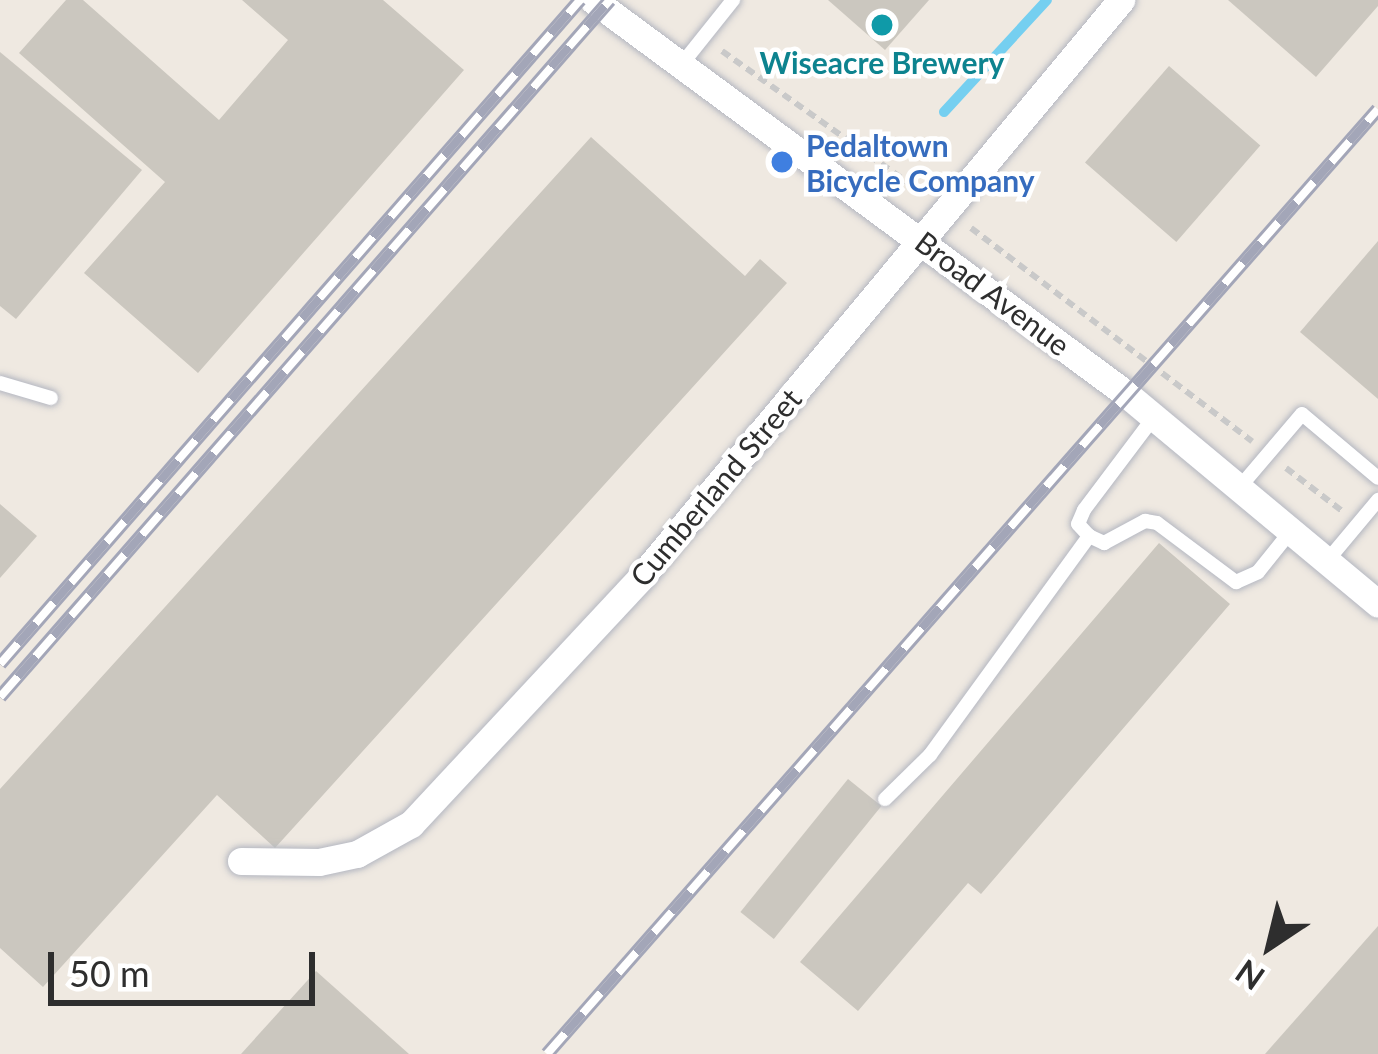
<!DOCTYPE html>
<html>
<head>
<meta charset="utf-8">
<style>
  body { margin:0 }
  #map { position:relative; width:1378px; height:1054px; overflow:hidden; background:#efe9e1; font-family:Lato,sans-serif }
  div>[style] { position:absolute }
  .stream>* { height:10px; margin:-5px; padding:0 5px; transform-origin:5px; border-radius:5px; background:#75cff0 }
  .building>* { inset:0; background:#cbc7bf; transform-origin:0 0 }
  .path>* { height:6px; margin-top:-3px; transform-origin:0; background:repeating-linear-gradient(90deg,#c9c9c9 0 9px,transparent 0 15px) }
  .roads { filter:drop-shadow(0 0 3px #b4b7c1) drop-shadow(0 0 3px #b4b7c1) }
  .lane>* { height:14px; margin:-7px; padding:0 7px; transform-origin:7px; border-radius:7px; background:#fff }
  .street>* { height:27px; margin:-13.5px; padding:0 13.5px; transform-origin:13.5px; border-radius:13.5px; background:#fff }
  .rail>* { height:14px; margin-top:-7px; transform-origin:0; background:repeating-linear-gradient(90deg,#fff 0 27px,#a3a6b8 0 54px); box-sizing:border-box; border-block:3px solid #a3a6b8 }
  .dots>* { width:33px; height:33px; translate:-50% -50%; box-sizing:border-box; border:6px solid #fff; border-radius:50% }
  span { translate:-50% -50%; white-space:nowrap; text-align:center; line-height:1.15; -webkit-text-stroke:9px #fff; paint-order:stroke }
  .culture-label { font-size:30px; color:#0d838f; font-weight:700 }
  .shop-label { font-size:30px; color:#366cbe; font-weight:700 }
  .left { translate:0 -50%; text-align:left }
  .street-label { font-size:30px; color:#2e2e2e }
  .north { position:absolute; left:1210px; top:886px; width:120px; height:120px; -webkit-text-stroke:9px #fff; paint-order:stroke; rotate:215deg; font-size:33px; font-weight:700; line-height:48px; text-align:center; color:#2e2e2e }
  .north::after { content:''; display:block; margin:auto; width:42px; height:54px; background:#2e2e2e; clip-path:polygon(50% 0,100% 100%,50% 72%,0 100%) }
  .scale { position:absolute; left:48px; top:952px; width:267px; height:54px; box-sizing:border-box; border:6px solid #2e2e2e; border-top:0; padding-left:15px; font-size:36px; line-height:42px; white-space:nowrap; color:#2e2e2e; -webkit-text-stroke:9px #fff; paint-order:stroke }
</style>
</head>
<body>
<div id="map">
  <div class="stream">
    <div style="left:944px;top:112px;width:152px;rotate:-47.4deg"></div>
  </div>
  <div class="building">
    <div style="clip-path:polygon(66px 0,83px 0,219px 120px,288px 40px,242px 0,383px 0,464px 70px,198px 373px,84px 273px,165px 182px,19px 53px)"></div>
    <div style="clip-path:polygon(828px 0,929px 0,885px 50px)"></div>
    <div style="clip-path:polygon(1228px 0,1378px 0,1378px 6px,1316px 77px)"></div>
    <div style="clip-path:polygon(0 52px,142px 170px,16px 319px,0 306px)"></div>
    <div style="left:1169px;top:66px;width:121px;height:128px;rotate:41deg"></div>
    <div style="clip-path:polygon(591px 137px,745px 276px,760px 259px,787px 283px,275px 848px,217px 795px,43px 987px,0 948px,0 789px)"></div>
    <div style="clip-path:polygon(1378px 241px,1378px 399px,1300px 332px)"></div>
    <div style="clip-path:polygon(0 504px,37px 536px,0 578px)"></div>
    <div style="clip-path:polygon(1159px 543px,1230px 604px,981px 894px,968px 883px,858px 1011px,800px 962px)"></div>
    <div style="left:848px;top:779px;width:43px;height:171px;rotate:39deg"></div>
    <div style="clip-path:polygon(1378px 926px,1378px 1054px,1265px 1054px)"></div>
    <div style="clip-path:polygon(316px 971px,409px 1054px,241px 1054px)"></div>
  </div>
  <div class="path">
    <div style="left:722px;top:51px;width:244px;rotate:35.3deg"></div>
    <div style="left:971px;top:228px;width:353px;rotate:37.2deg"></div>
    <div style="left:1286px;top:468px;width:71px;rotate:37.5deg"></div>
  </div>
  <div class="roads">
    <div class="lane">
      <div style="left:682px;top:64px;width:82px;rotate:-51.4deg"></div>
      <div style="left:0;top:383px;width:53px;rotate:16.4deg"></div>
      <div style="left:1154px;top:417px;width:116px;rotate:127deg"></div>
      <div style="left:1084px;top:510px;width:15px;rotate:113deg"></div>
      <div style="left:1078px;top:524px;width:16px;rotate:47deg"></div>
      <div style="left:1089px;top:536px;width:17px;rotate:25deg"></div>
      <div style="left:1104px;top:543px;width:47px;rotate:-28.2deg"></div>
      <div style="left:1145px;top:521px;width:12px;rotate:9deg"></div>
      <div style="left:1157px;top:523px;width:99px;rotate:36.8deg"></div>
      <div style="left:1236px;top:582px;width:24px;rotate:-24deg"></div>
      <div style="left:1258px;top:572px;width:53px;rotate:-51.2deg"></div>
      <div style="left:1239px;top:488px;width:97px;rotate:-49.6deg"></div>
      <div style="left:1302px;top:414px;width:99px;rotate:40.1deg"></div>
      <div style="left:1327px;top:561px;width:80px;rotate:-50.1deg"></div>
      <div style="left:885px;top:799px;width:63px;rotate:-44.4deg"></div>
      <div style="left:930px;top:755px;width:271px;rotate:-54deg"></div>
    </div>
    <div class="street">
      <div style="left:593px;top:0;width:661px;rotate:36.45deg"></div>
      <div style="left:1125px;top:393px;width:329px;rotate:39.8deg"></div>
      <div style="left:241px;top:861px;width:78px;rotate:0.7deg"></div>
      <div style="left:319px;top:862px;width:39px;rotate:-12deg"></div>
      <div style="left:357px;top:854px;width:62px;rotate:-29.1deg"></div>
      <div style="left:411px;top:824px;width:338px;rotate:-47deg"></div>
      <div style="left:641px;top:577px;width:751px;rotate:-50.24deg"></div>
    </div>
  </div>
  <div class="rail">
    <div style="left:0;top:664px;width:882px;rotate:-48.86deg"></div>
    <div style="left:0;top:697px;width:926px;rotate:-48.81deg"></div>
    <div style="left:547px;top:1054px;width:1258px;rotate:-48.67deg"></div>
  </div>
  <div class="dots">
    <div style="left:882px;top:25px;background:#0f9aa8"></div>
    <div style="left:782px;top:162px;background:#3f7fe0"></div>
  </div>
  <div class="culture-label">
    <span style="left:882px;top:62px">Wiseacre Brewery</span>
  </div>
  <div class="shop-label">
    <span class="left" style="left:806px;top:162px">Pedaltown<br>Bicycle Company</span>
  </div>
  <div class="street-label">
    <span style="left:993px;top:293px;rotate:37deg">Broad Avenue</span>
    <span style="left:715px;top:487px;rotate:-50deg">Cumberland Street</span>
  </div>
  <div class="north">N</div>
  <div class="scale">50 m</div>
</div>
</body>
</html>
